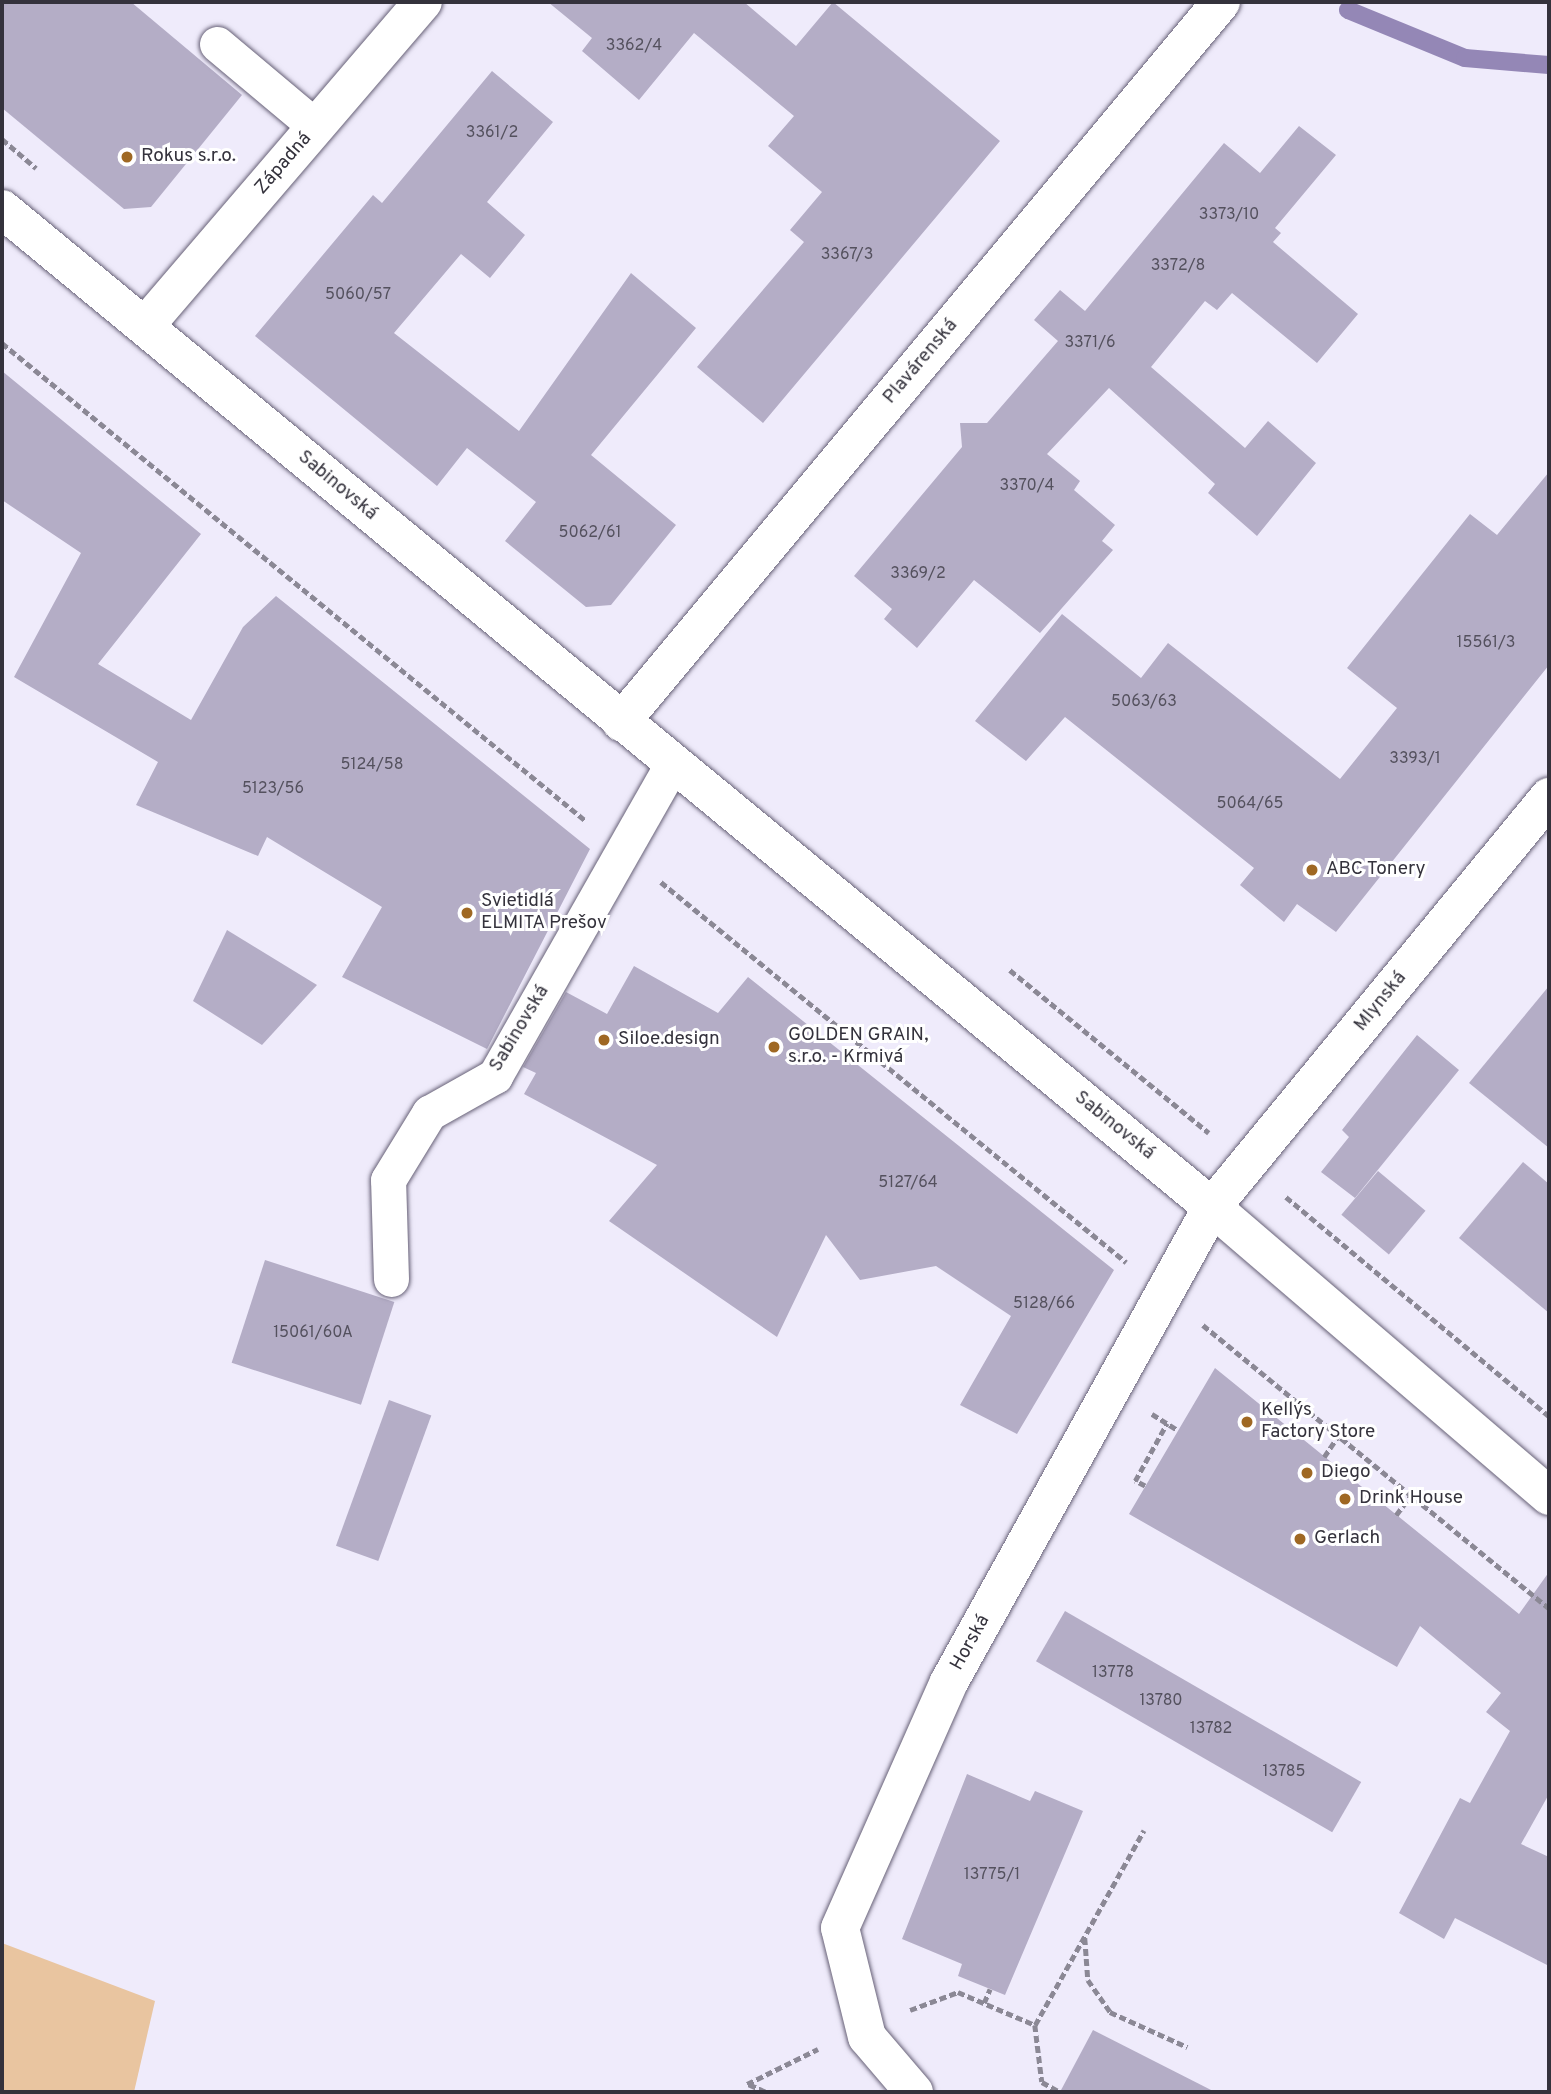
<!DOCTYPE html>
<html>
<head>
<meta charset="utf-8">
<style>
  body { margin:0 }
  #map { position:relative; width:1551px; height:2094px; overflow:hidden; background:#efebfb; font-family:Overpass,sans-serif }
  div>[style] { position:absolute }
  .green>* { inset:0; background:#e9c5a0 }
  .stream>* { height:18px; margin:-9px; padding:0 9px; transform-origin:9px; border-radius:9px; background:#9487b6 }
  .building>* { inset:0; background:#b4adc6; transform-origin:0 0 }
  .path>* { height:4.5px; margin-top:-2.25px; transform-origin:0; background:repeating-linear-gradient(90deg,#8b8895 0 7px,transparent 0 10.5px) }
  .roads { filter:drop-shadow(0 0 2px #676177) drop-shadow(0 0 2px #676177) }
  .service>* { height:35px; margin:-17.5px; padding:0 17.5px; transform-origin:17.5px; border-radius:17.5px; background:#fff }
  .minor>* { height:38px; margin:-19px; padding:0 19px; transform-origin:19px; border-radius:19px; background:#fff }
  .primary>* { height:38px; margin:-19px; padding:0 19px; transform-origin:19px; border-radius:19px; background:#fff }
  .dots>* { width:19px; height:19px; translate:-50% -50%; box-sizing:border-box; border:4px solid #fff; border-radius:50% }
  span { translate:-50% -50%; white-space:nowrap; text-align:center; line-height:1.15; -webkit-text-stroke:6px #fff; paint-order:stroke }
  .number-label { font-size:16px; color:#54515e }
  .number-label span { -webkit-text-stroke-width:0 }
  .poi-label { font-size:19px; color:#34323c }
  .left { translate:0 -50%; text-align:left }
  .street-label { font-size:19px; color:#34323c }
  .frame { position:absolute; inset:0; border:4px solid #34323c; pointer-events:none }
</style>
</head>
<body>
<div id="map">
  <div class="green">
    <div style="clip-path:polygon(2px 1943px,155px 2001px,134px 2092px,2px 2092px)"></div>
  </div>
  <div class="stream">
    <div style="left:1348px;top:10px;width:126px;rotate:22.3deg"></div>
    <div style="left:1465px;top:58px;width:84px;rotate:4.8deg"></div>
  </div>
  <div class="building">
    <div style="clip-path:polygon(2px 2px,131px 2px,242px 95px,151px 207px,124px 209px,2px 108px)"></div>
    <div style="clip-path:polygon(548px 2px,744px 2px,796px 46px,833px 2px,1000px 141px,763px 423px,697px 367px,804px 242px,790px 230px,822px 192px,768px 146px,794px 116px,694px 33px,639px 100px,582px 51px,592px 38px)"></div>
    <div style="clip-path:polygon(492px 71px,553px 122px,487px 202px,525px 235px,490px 278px,461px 254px,394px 333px,519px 431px,631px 273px,696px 328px,591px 455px,676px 525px,611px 605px,586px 607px,505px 541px,536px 502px,467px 448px,437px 486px,255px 336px,373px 195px,382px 203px)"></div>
    <div style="clip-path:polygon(1299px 126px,1336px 155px,1275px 228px,1281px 233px,1273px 242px,1358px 314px,1317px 363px,1232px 293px,1217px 310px,1205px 301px,1151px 367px,1245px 448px,1268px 421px,1316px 463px,1257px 536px,1208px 493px,1215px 484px,1109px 388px,1047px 454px,1080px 481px,1074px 490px,1115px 525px,1102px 541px,1113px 550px,1040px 633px,974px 580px,917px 648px,884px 619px,892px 609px,854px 576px,962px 447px,960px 423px,987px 423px,1058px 341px,1034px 320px,1060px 290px,1085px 311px,1224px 143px,1260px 173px)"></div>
    <div style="clip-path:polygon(2px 371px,201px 534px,98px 664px,191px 720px,243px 627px,276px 596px,590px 849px,487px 1049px,342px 977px,382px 907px,267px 837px,258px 856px,136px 805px,158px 762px,14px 677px,81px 553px,2px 500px)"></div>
    <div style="clip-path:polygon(1549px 472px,1549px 665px,1336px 932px,1297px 904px,1284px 922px,1240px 885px,1254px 868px,1065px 717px,1026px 761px,975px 721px,1062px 614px,1141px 678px,1168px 643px,1340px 779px,1397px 708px,1347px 668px,1470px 514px,1497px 535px)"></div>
    <div style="clip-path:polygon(227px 930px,317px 985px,262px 1045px,193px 1001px)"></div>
    <div style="clip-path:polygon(634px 966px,718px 1013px,748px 977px,1114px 1270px,1017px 1434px,960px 1405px,1011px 1316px,936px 1266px,860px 1280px,826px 1235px,777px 1337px,609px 1221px,657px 1165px,524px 1094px,536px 1073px,523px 1067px,566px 992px,607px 1014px)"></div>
    <div style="clip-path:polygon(1549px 986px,1549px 1148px,1469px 1083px)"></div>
    <div style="clip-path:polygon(1417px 1035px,1459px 1070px,1355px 1198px,1321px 1172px,1349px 1137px,1342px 1130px)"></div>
    <div style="clip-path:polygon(1523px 1162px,1549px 1184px,1549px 1313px,1459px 1238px)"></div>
    <div style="left:1378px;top:1171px;width:62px;height:57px;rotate:40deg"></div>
    <div style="left:265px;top:1260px;width:136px;height:108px;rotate:18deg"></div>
    <div style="clip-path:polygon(1215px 1368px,1519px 1614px,1549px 1572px,1549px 1794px,1521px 1844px,1549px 1857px,1549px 1966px,1455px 1918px,1444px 1939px,1399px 1913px,1460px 1798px,1470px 1803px,1510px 1731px,1486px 1712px,1501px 1693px,1420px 1626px,1397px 1667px,1129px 1514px)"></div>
    <div style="left:389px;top:1400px;width:45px;height:155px;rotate:20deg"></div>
    <div style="left:1065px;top:1611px;width:342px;height:58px;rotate:30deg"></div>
    <div style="clip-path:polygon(967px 1774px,1030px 1801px,1035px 1791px,1083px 1811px,1005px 1995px,958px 1976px,962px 1964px,902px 1939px)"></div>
    <div style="clip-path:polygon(1093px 2030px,1215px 2092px,1060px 2092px)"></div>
  </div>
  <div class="path">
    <div style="left:2px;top:139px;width:45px;rotate:40.5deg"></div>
    <div style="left:2px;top:343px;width:755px;rotate:39.3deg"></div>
    <div style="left:661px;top:882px;width:601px;rotate:39.26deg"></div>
    <div style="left:1010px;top:970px;width:257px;rotate:39.3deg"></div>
    <div style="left:1286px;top:1197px;width:342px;rotate:39.8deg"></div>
    <div style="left:1203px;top:1325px;width:447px;rotate:39.3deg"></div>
    <div style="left:1152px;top:1414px;width:31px;rotate:32deg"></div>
    <div style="left:1324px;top:1457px;width:25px;rotate:-56deg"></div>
    <div style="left:1145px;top:1486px;width:11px;rotate:-153deg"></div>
    <div style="left:1135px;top:1481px;width:66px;rotate:-61.1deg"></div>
    <div style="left:1396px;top:1515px;width:25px;rotate:-53deg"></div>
    <div style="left:1085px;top:1938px;width:42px;rotate:85.9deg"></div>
    <div style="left:1088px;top:1980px;width:39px;rotate:55deg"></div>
    <div style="left:1110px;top:2012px;width:85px;rotate:24.4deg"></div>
    <div style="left:984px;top:2003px;width:15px;rotate:-67deg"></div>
    <div style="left:910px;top:2010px;width:51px;rotate:-20.6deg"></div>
    <div style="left:958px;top:1992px;width:84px;rotate:23.2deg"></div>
    <div style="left:1035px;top:2025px;width:223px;rotate:-60.8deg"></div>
    <div style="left:1035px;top:2025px;width:57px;rotate:83deg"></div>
    <div style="left:1042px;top:2082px;width:21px;rotate:29deg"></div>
    <div style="left:765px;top:2092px;width:20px;rotate:-156deg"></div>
    <div style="left:747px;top:2084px;width:79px;rotate:-26.2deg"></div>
  </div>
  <div class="roads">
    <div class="service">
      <div style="left:217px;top:44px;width:129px;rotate:40deg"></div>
      <div style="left:391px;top:1279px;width:99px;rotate:-91.7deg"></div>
      <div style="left:388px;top:1180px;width:79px;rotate:-58.5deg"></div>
      <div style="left:429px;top:1113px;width:76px;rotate:-29.3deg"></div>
      <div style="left:495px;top:1076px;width:359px;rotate:-60.4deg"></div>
    </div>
    <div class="minor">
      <div style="left:145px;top:326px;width:427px;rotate:-49.4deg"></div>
      <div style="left:621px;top:722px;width:937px;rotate:-50.19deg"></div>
      <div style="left:914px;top:2092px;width:72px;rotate:-130.5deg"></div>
      <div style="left:867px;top:2037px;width:112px;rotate:-103.9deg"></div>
      <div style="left:840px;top:1928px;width:269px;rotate:-66.1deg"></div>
      <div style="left:949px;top:1682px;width:543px;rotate:-61.03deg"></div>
      <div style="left:1212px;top:1207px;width:531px;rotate:-50.58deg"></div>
    </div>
    <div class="primary">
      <div style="left:2px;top:209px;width:1568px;rotate:39.52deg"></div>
      <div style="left:1212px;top:1207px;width:444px;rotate:40.6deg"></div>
    </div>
  </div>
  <div class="dots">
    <div style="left:127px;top:157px;background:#9f6823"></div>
    <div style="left:1312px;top:870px;background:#9f6823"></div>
    <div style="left:467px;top:913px;background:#9f6823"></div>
    <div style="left:604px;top:1040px;background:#9f6823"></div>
    <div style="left:774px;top:1047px;background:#9f6823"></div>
    <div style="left:1247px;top:1422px;background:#9f6823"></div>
    <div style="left:1307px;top:1473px;background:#9f6823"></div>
    <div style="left:1345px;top:1499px;background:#9f6823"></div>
    <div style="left:1300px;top:1539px;background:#9f6823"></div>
  </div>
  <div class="number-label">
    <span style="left:634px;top:46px">3362/4</span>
    <span style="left:492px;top:133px">3361/2</span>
    <span style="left:1229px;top:215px">3373/10</span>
    <span style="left:847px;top:255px">3367/3</span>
    <span style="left:1178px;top:266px">3372/8</span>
    <span style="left:358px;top:295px">5060/57</span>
    <span style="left:1090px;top:343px">3371/6</span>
    <span style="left:1027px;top:486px">3370/4</span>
    <span style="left:590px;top:533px">5062/61</span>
    <span style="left:918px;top:574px">3369/2</span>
    <span style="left:1486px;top:643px">15561/3</span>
    <span style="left:1144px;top:702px">5063/63</span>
    <span style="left:1415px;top:759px">3393/1</span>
    <span style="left:372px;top:765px">5124/58</span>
    <span style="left:273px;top:789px">5123/56</span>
    <span style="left:1250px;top:804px">5064/65</span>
    <span style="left:908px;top:1183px">5127/64</span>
    <span style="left:1044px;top:1304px">5128/66</span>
    <span style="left:313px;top:1333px">15061/60A</span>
    <span style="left:1113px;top:1673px">13778</span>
    <span style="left:1161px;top:1701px">13780</span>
    <span style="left:1211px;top:1729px">13782</span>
    <span style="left:1284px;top:1772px">13785</span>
    <span style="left:992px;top:1875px">13775/1</span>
  </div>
  <div class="poi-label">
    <span class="left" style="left:141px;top:157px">Rokus s.r.o.</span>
    <span class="left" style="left:1326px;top:870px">ABC Tonery</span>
    <span class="left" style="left:481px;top:913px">Svietidlá<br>ELMITA Prešov</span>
    <span class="left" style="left:788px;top:1047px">GOLDEN GRAIN,<br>s.r.o. - Krmivá</span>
    <span class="left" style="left:618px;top:1040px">Siloe.design</span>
    <span class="left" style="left:1261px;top:1422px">Kelly´s<br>Factory Store</span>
    <span class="left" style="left:1321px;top:1473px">Diego</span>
    <span class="left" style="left:1359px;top:1499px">Drink House</span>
    <span class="left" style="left:1314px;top:1539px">Gerlach</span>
  </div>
  <div class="street-label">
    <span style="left:284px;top:164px;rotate:-49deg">Západná</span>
    <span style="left:921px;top:362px;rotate:-50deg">Plavárenská</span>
    <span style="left:337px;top:486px;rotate:40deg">Sabinovská</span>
    <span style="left:1381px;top:1002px;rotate:-51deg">Mlynská</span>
    <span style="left:520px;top:1029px;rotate:-59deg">Sabinovská</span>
    <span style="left:1114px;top:1126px;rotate:39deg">Sabinovská</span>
    <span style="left:971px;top:1643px;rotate:-61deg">Horská</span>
  </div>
  <div class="frame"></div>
</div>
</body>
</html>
